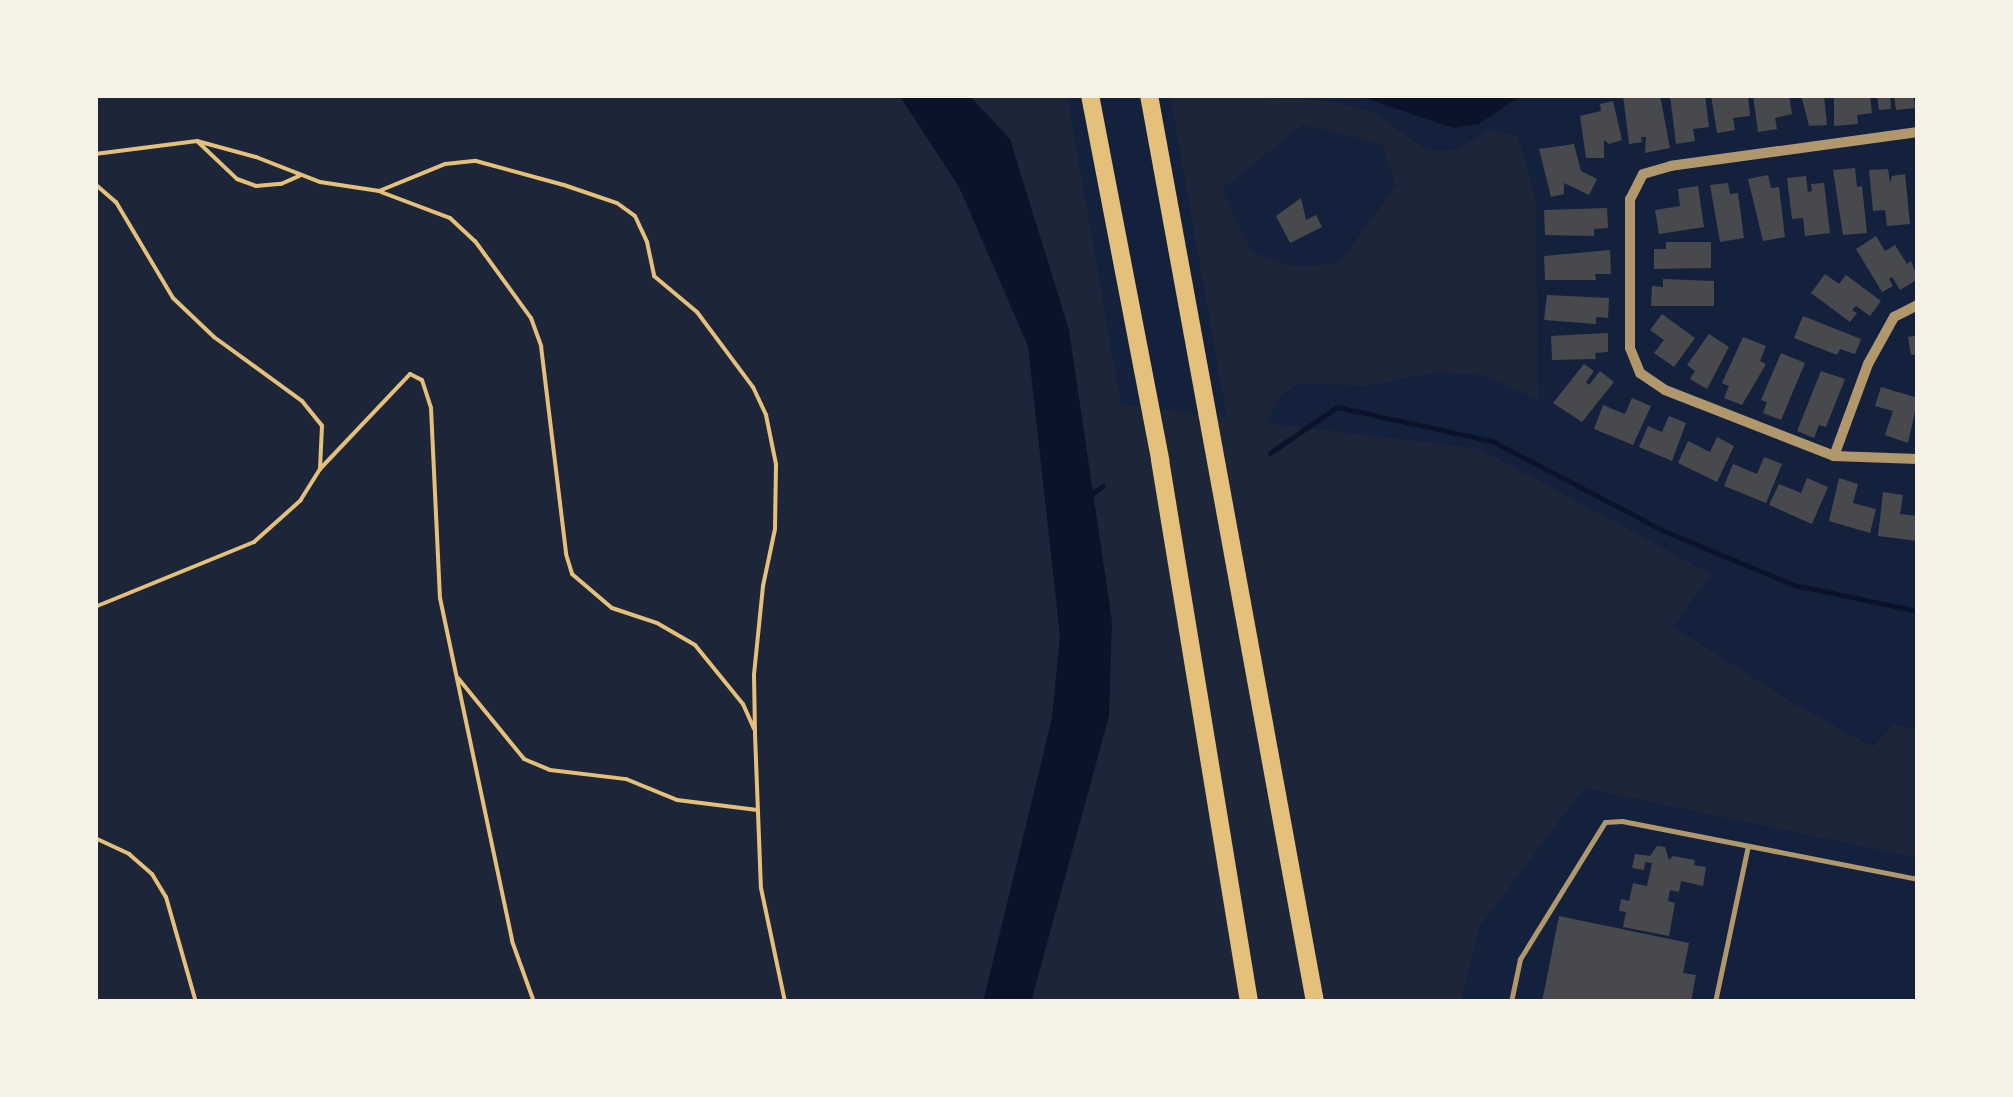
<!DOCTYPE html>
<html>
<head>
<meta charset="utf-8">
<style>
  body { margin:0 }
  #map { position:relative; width:2013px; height:1097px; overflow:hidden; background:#14213d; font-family:"Archivo Narrow",sans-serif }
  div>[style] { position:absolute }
  .green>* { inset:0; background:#1d2539 }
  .water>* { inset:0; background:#0b132b }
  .stream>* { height:5px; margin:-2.5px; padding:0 2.5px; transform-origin:2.5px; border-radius:2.5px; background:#0b132b }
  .building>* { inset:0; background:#48494c }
  .path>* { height:4px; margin:-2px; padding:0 2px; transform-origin:2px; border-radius:2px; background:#e5c07b }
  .service>* { height:5px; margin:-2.5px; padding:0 2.5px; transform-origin:2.5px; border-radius:2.5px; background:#b1986c }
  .minor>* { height:10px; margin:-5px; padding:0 5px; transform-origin:5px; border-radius:5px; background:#b1986c }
  .trunk>* { height:18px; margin:-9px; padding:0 9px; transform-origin:9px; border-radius:9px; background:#e5c07b }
  span { translate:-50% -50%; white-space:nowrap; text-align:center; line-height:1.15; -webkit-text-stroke:8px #f6f1e7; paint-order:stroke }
  .frame { position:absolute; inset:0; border:98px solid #f6f1e7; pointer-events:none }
</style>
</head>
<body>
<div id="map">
  <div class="green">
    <div style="clip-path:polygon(evenodd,95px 95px,1067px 95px,1121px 404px,1227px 418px,1170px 95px,1323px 100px,1371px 111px,1428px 151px,1455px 150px,1491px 130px,1518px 136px,1536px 200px,1538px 400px,1486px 376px,1438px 372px,1366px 386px,1299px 383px,1279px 397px,1267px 423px,1480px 449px,1711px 574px,1673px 627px,1793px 703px,1873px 747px,1894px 724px,1918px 730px,1918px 858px,1584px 788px,1480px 926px,1461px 1002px,95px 1002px,95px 95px,1303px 124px,1382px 144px,1396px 186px,1339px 263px,1295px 267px,1251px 251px,1222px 189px,1303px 124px)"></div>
  </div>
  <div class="water">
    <div style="clip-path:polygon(899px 95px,969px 95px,1010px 139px,1069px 330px,1112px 621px,1109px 716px,1031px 1002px,983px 1002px,1052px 718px,1060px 636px,1028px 346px,959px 187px)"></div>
    <div style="clip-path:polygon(1356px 95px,1522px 95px,1479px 124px,1453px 128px)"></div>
  </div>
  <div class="stream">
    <div style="left:1270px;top:453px;width:81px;rotate:-34.5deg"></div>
    <div style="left:1337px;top:407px;width:159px;rotate:12.4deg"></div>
    <div style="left:1492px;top:441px;width:194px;rotate:27.6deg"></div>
    <div style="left:1664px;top:531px;width:141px;rotate:22.6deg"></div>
    <div style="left:1794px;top:585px;width:127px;rotate:11.8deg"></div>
    <div style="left:1089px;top:496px;width:17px;rotate:-36deg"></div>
  </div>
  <div class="building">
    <div style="clip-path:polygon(1623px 95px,1660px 95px,1670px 148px,1645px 153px,1646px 137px,1641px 137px,1642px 142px,1629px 144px)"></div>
    <div style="clip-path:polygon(1705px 95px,1709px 127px,1693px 129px,1695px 141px,1676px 144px,1670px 96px)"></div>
    <div style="clip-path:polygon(1711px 95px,1748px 95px,1750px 116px,1733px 118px,1735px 130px,1717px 133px)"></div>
    <div style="clip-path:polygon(1753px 95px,1789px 95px,1792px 114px,1775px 118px,1777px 129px,1758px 132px)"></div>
    <div style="clip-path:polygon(1801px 95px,1824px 95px,1827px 125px,1809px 126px)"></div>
    <div style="clip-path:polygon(1834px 95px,1870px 95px,1872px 113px,1857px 115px,1858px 124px,1834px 126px)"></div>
    <div style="clip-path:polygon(1877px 95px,1890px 95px,1891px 109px,1879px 110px)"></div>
    <div style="clip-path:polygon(1894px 95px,1913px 95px,1915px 108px,1896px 110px)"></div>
    <div style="clip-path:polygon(1613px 101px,1622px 140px,1609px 144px,1604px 140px,1604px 158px,1586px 158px,1580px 116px,1601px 111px,1600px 104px)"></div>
    <div style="clip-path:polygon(1574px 144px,1581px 171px,1597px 179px,1589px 195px,1564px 183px,1564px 194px,1551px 197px,1539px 149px)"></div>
    <div style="clip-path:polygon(1855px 168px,1857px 187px,1862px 186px,1867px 233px,1843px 235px,1833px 170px)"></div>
    <div style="clip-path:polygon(1888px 169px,1890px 183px,1892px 176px,1905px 174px,1910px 224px,1887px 226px,1885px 210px,1873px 211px,1869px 170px)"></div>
    <div style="clip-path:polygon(1768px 175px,1771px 188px,1779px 187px,1785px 237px,1763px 241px,1748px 179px)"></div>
    <div style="clip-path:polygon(1806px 176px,1808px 192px,1812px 191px,1811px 184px,1824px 183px,1830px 233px,1805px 236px,1803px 218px,1792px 219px,1787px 178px)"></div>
    <div style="clip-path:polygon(1728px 183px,1730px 194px,1738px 193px,1744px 238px,1720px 242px,1710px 185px)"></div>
    <div style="clip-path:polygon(1698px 186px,1704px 227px,1659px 234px,1655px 210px,1680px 206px,1678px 189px)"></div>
    <div style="clip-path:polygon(1301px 198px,1306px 220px,1316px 215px,1322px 227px,1290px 243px,1276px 216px)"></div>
    <div style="clip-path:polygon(1607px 208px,1608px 228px,1594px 229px,1594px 236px,1545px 235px,1544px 210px)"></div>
    <div style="clip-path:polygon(1876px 236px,1885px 251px,1895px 245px,1907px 264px,1911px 261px,1918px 279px,1900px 290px,1892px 277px,1889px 279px,1893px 286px,1882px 292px,1856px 249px)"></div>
    <div style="clip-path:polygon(1666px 242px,1711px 242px,1711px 268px,1654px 269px,1654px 249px,1666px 249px)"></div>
    <div style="clip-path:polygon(1610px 250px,1611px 274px,1595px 274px,1596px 280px,1545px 280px,1544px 256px)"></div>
    <div style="clip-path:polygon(1825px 274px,1839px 284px,1846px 275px,1881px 301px,1870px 316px,1856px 306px,1852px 310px,1857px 313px,1850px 322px,1811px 293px)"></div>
    <div style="clip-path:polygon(1663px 279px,1714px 281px,1714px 306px,1651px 306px,1652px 286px,1663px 287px)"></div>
    <div style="clip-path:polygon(1547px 295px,1609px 298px,1608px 318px,1596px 317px,1596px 324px,1544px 320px)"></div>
    <div style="clip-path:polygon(1662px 314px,1695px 338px,1674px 367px,1654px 353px,1664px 340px,1650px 330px)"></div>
    <div style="clip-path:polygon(1803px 316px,1861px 339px,1855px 354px,1840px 349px,1837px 355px,1794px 338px)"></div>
    <div style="clip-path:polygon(1608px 333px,1608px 352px,1595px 353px,1596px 359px,1552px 360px,1551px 336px)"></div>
    <div style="clip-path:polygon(1709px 334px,1729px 347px,1707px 389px,1690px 379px,1695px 371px,1687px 365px)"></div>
    <div style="clip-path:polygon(1918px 335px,1918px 354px,1911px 355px,1908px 337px)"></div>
    <div style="clip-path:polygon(1743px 337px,1766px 346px,1760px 361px,1766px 364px,1742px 405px,1724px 398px,1729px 386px,1722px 383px)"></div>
    <div style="clip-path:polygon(1781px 353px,1805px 363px,1781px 420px,1763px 413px,1767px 402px,1761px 400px)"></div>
    <div style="clip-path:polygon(1584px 364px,1594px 371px,1586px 382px,1589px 385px,1600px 371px,1614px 382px,1582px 422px,1553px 403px)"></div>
    <div style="clip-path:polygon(1821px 371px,1845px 379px,1826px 427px,1819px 425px,1814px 438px,1797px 431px)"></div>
    <div style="clip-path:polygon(1881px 387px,1918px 398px,1908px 443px,1885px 435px,1893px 411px,1875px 406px)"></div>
    <div style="clip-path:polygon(1632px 398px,1651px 406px,1633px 445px,1594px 429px,1603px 405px,1625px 414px)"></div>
    <div style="clip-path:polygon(1669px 416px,1686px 423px,1672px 461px,1639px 447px,1648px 426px,1662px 432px)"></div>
    <div style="clip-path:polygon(1717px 437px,1734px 446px,1717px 482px,1678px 463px,1688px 441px,1710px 452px)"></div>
    <div style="clip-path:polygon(1764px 457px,1782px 464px,1766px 503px,1724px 486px,1733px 464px,1757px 474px)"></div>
    <div style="clip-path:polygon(1807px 478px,1828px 487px,1812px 524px,1769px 505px,1779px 484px,1801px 493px)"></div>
    <div style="clip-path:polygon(1839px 478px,1858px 484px,1853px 503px,1876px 509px,1870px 533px,1829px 521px)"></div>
    <div style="clip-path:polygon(1883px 492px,1903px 495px,1900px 514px,1918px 516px,1918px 541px,1878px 536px)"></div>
    <div style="clip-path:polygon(1657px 846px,1665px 847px,1669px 860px,1673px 856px,1695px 860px,1694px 865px,1706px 867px,1703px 886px,1681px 881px,1679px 892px,1670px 890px,1668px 901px,1675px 903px,1669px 936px,1623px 927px,1626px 912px,1619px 911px,1621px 899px,1629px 901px,1633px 883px,1647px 886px,1652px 863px,1645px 862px,1644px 870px,1632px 868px,1635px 854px,1650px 856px)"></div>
    <div style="clip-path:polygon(1559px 916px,1689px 943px,1683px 973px,1696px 975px,1691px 1002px,1542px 1002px)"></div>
  </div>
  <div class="path">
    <div style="left:197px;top:141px;width:55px;rotate:43.5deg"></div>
    <div style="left:237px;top:179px;width:20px;rotate:20deg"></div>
    <div style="left:256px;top:186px;width:25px;rotate:-5deg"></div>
    <div style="left:281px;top:184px;width:20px;rotate:-24deg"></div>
    <div style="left:95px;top:154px;width:103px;rotate:-7.3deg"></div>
    <div style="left:197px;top:141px;width:61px;rotate:15.2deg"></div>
    <div style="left:256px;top:157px;width:69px;rotate:21.3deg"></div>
    <div style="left:320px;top:182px;width:60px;rotate:8.7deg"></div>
    <div style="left:379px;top:191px;width:71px;rotate:-22.2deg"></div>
    <div style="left:445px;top:164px;width:31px;rotate:-6deg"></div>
    <div style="left:476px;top:161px;width:91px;rotate:15.3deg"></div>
    <div style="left:564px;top:185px;width:56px;rotate:18.8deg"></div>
    <div style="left:617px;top:203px;width:22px;rotate:36deg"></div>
    <div style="left:635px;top:216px;width:29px;rotate:65deg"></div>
    <div style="left:647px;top:242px;width:35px;rotate:78deg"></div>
    <div style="left:654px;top:276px;width:56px;rotate:39.9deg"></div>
    <div style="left:697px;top:312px;width:94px;rotate:53.3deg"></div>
    <div style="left:753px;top:387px;width:31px;rotate:65deg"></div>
    <div style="left:766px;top:415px;width:50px;rotate:78.5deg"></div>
    <div style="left:776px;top:464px;width:65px;rotate:90.9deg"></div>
    <div style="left:775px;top:529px;width:58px;rotate:101.9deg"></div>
    <div style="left:763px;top:586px;width:89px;rotate:95.8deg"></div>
    <div style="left:754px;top:675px;width:59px;rotate:89deg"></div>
    <div style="left:755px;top:734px;width:154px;rotate:87.8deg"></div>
    <div style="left:761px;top:888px;width:116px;rotate:78.1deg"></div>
    <div style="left:95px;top:184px;width:28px;rotate:41deg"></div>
    <div style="left:116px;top:202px;width:112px;rotate:59.3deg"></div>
    <div style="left:173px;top:298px;width:57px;rotate:43.6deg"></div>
    <div style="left:214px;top:337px;width:109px;rotate:36deg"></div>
    <div style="left:302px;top:401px;width:32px;rotate:51deg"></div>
    <div style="left:322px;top:426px;width:43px;rotate:92.7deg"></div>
    <div style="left:320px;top:469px;width:36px;rotate:122deg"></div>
    <div style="left:301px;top:500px;width:63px;rotate:138.2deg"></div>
    <div style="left:254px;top:542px;width:172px;rotate:157.8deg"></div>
    <div style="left:381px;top:192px;width:74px;rotate:20.6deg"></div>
    <div style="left:450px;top:218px;width:34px;rotate:43deg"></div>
    <div style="left:475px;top:241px;width:95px;rotate:54deg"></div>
    <div style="left:531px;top:318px;width:30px;rotate:70deg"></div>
    <div style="left:541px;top:346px;width:209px;rotate:83.1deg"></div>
    <div style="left:566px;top:554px;width:21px;rotate:73deg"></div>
    <div style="left:572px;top:574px;width:52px;rotate:40.4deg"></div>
    <div style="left:612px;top:608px;width:47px;rotate:18.4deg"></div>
    <div style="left:657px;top:623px;width:44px;rotate:30.1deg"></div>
    <div style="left:695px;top:645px;width:76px;rotate:50.9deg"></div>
    <div style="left:743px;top:704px;width:27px;rotate:66deg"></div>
    <div style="left:320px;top:469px;width:131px;rotate:-46.5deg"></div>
    <div style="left:410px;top:374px;width:13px;rotate:27deg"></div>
    <div style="left:422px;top:380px;width:29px;rotate:72deg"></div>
    <div style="left:431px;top:408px;width:190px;rotate:87.3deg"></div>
    <div style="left:440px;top:598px;width:350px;rotate:78.1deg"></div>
    <div style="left:512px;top:941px;width:65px;rotate:70.2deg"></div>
    <div style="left:458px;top:678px;width:104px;rotate:50.8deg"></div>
    <div style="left:524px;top:759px;width:28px;rotate:23deg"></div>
    <div style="left:550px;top:770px;width:77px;rotate:6.8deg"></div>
    <div style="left:626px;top:779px;width:55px;rotate:22.4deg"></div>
    <div style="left:677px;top:800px;width:81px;rotate:7.1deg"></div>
    <div style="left:95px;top:838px;width:38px;rotate:25deg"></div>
    <div style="left:129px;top:854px;width:30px;rotate:41deg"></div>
    <div style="left:152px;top:874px;width:27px;rotate:59deg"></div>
    <div style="left:166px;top:897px;width:109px;rotate:74.1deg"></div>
  </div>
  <div class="service">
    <div style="left:1511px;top:1002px;width:44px;rotate:-78.2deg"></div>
    <div style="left:1520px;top:959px;width:161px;rotate:-58.2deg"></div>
    <div style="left:1605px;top:822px;width:17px;rotate:-3deg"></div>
    <div style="left:1622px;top:821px;width:302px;rotate:11.1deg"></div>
    <div style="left:1715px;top:1002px;width:159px;rotate:-78.1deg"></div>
  </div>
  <div class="minor">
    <div style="left:1918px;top:132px;width:249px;rotate:172.2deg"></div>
    <div style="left:1671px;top:166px;width:29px;rotate:164deg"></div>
    <div style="left:1643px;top:174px;width:28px;rotate:117deg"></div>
    <div style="left:1630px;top:199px;width:149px;rotate:90deg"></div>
    <div style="left:1630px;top:348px;width:27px;rotate:68deg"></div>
    <div style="left:1640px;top:373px;width:30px;rotate:34deg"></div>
    <div style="left:1665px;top:390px;width:181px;rotate:21.3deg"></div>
    <div style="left:1834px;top:456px;width:84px;rotate:2deg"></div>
    <div style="left:1834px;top:456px;width:98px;rotate:-69.7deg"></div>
    <div style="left:1868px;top:364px;width:54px;rotate:-61deg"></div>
    <div style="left:1894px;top:317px;width:27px;rotate:-27deg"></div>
  </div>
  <div class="trunk">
    <div style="left:1090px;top:95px;width:372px;rotate:79.1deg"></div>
    <div style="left:1160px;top:460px;width:549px;rotate:80.67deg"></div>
    <div style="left:1149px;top:95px;width:922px;rotate:79.63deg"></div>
  </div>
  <div class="frame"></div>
</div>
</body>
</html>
